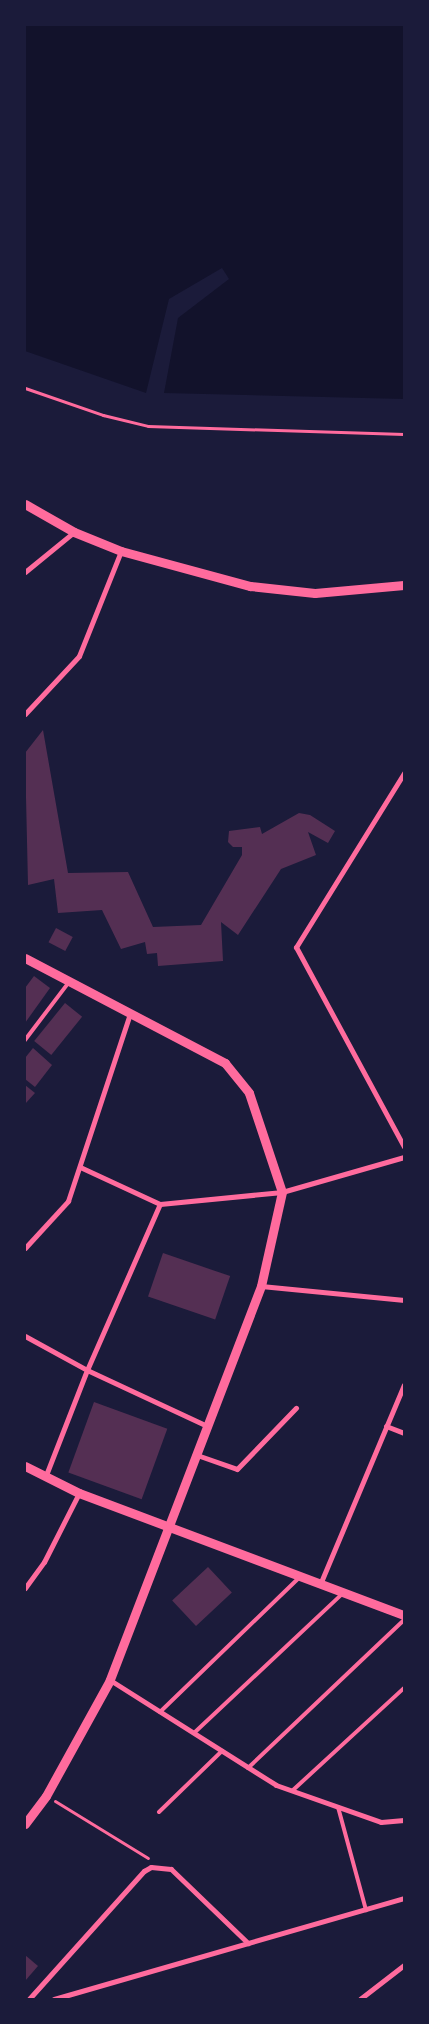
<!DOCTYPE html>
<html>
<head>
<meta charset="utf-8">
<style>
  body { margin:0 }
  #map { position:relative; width:429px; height:2024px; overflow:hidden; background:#1b1b3a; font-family:"DM Sans",sans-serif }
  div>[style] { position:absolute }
  .water>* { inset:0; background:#12122b }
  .building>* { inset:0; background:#542f53; transform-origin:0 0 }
  .path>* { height:3px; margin:-1.5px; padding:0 1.5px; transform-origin:1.5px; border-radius:1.5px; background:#ff6b9d }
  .service>* { height:4px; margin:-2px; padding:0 2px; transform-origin:2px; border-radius:2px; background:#ff6b9d }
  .minor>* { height:5px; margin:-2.5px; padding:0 2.5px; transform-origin:2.5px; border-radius:2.5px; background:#ff6b9d }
  .tertiary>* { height:9px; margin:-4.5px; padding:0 4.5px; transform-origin:4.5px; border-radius:4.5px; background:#ff6b9d }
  span { translate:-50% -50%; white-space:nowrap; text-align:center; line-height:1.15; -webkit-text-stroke:4.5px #1b1b3a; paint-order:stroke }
  .frame { position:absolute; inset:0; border:26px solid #1b1b3a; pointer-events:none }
</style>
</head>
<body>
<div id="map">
  <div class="water">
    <div style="clip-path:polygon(25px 25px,404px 25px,404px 399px,164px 393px,178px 318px,229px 279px,222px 268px,169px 299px,146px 393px,25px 351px)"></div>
  </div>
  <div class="building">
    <div style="clip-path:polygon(43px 730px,68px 873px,128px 872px,153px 927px,201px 925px,242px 855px,242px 847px,233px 847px,228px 842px,229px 831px,260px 827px,262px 834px,299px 813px,310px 815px,335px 831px,328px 843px,308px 832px,316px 855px,281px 869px,238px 935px,221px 922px,223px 961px,158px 966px,157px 953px,147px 954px,145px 942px,121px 949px,102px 910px,58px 913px,54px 879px,28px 885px,25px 753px)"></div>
    <div style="left:56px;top:928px;width:19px;height:16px;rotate:28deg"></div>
    <div style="clip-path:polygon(34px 976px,50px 988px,25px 1023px,25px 988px)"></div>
    <div style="left:65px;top:1003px;width:22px;height:49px;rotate:39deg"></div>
    <div style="clip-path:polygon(33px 1048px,52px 1065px,35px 1087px,25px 1079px,25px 1058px)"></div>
    <div style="clip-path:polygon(25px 1085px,35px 1093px,25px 1104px)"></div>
    <div style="left:163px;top:1253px;width:71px;height:46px;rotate:19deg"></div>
    <div style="left:94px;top:1402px;width:78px;height:75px;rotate:20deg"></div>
    <div style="left:208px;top:1567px;width:35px;height:49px;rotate:47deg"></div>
    <div style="clip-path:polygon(25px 1955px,38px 1966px,25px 1981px)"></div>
  </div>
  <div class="path">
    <div style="left:25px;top:388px;width:83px;rotate:19.1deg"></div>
    <div style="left:103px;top:415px;width:46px;rotate:13.7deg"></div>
    <div style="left:148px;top:426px;width:256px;rotate:1.8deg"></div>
    <div style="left:55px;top:1801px;width:109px;rotate:31.5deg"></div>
  </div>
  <div class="service">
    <div style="left:25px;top:1040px;width:73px;rotate:-52.8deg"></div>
    <div style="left:160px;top:1712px;width:194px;rotate:-44deg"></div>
    <div style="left:194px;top:1733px;width:204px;rotate:-43.2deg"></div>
    <div style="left:248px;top:1768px;width:215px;rotate:-43.5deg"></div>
    <div style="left:292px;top:1791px;width:152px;rotate:-42.6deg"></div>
    <div style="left:338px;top:1807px;width:107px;rotate:74.8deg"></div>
    <div style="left:159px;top:1812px;width:88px;rotate:-44.1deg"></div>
  </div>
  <div class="minor">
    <div style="left:25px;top:572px;width:63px;rotate:-39.2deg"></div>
    <div style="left:25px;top:714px;width:79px;rotate:-47deg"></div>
    <div style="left:79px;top:656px;width:113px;rotate:-68.2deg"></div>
    <div style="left:404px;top:773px;width:205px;rotate:121.8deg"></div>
    <div style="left:296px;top:947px;width:227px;rotate:61.6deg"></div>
    <div style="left:80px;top:1167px;width:88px;rotate:24.8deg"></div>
    <div style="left:160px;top:1204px;width:123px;rotate:-5.6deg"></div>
    <div style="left:282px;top:1192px;width:127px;rotate:-16deg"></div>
    <div style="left:25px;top:1248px;width:64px;rotate:-47.5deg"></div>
    <div style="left:68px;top:1201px;width:197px;rotate:-71.7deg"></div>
    <div style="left:261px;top:1286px;width:144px;rotate:5.6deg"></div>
    <div style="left:25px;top:1336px;width:71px;rotate:28.7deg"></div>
    <div style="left:87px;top:1370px;width:132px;rotate:25deg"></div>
    <div style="left:386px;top:1426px;width:19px;rotate:21deg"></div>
    <div style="left:197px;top:1455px;width:42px;rotate:19.3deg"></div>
    <div style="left:237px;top:1469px;width:85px;rotate:-46deg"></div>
    <div style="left:46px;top:1475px;width:113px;rotate:-68.7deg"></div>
    <div style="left:87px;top:1370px;width:181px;rotate:-66.3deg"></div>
    <div style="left:321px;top:1582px;width:214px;rotate:-67.2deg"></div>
    <div style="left:25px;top:1588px;width:32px;rotate:-54deg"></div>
    <div style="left:44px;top:1562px;width:77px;rotate:-63.1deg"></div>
    <div style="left:110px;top:1680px;width:196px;rotate:32.3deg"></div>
    <div style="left:276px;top:1785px;width:111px;rotate:19.4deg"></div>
    <div style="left:381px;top:1822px;width:23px;rotate:-5deg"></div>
    <div style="left:29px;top:1999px;width:172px;rotate:-48.1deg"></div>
    <div style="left:144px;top:1871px;width:8px;rotate:-30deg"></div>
    <div style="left:151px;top:1867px;width:20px;rotate:6deg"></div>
    <div style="left:171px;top:1869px;width:107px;rotate:43.9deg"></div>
    <div style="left:54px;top:1999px;width:364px;rotate:-16.1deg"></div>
    <div style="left:360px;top:1999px;width:56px;rotate:-37.7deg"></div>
  </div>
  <div class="tertiary">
    <div style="left:25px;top:504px;width:56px;rotate:29.7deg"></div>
    <div style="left:74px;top:532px;width:51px;rotate:22deg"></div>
    <div style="left:121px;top:551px;width:134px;rotate:15.2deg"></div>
    <div style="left:250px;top:586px;width:65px;rotate:6.1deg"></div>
    <div style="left:315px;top:593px;width:89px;rotate:-5.1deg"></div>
    <div style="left:25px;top:958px;width:226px;rotate:27.7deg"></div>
    <div style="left:225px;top:1063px;width:38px;rotate:51deg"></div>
    <div style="left:249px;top:1093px;width:104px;rotate:71.6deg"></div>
    <div style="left:282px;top:1192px;width:96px;rotate:102.6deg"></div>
    <div style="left:261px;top:1286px;width:422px;rotate:111deg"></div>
    <div style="left:110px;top:1680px;width:132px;rotate:118.9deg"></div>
    <div style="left:46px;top:1796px;width:35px;rotate:127deg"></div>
    <div style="left:25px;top:1466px;width:60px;rotate:26.6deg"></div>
    <div style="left:79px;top:1493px;width:347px;rotate:20.6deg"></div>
  </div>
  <div class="frame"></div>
</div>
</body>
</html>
